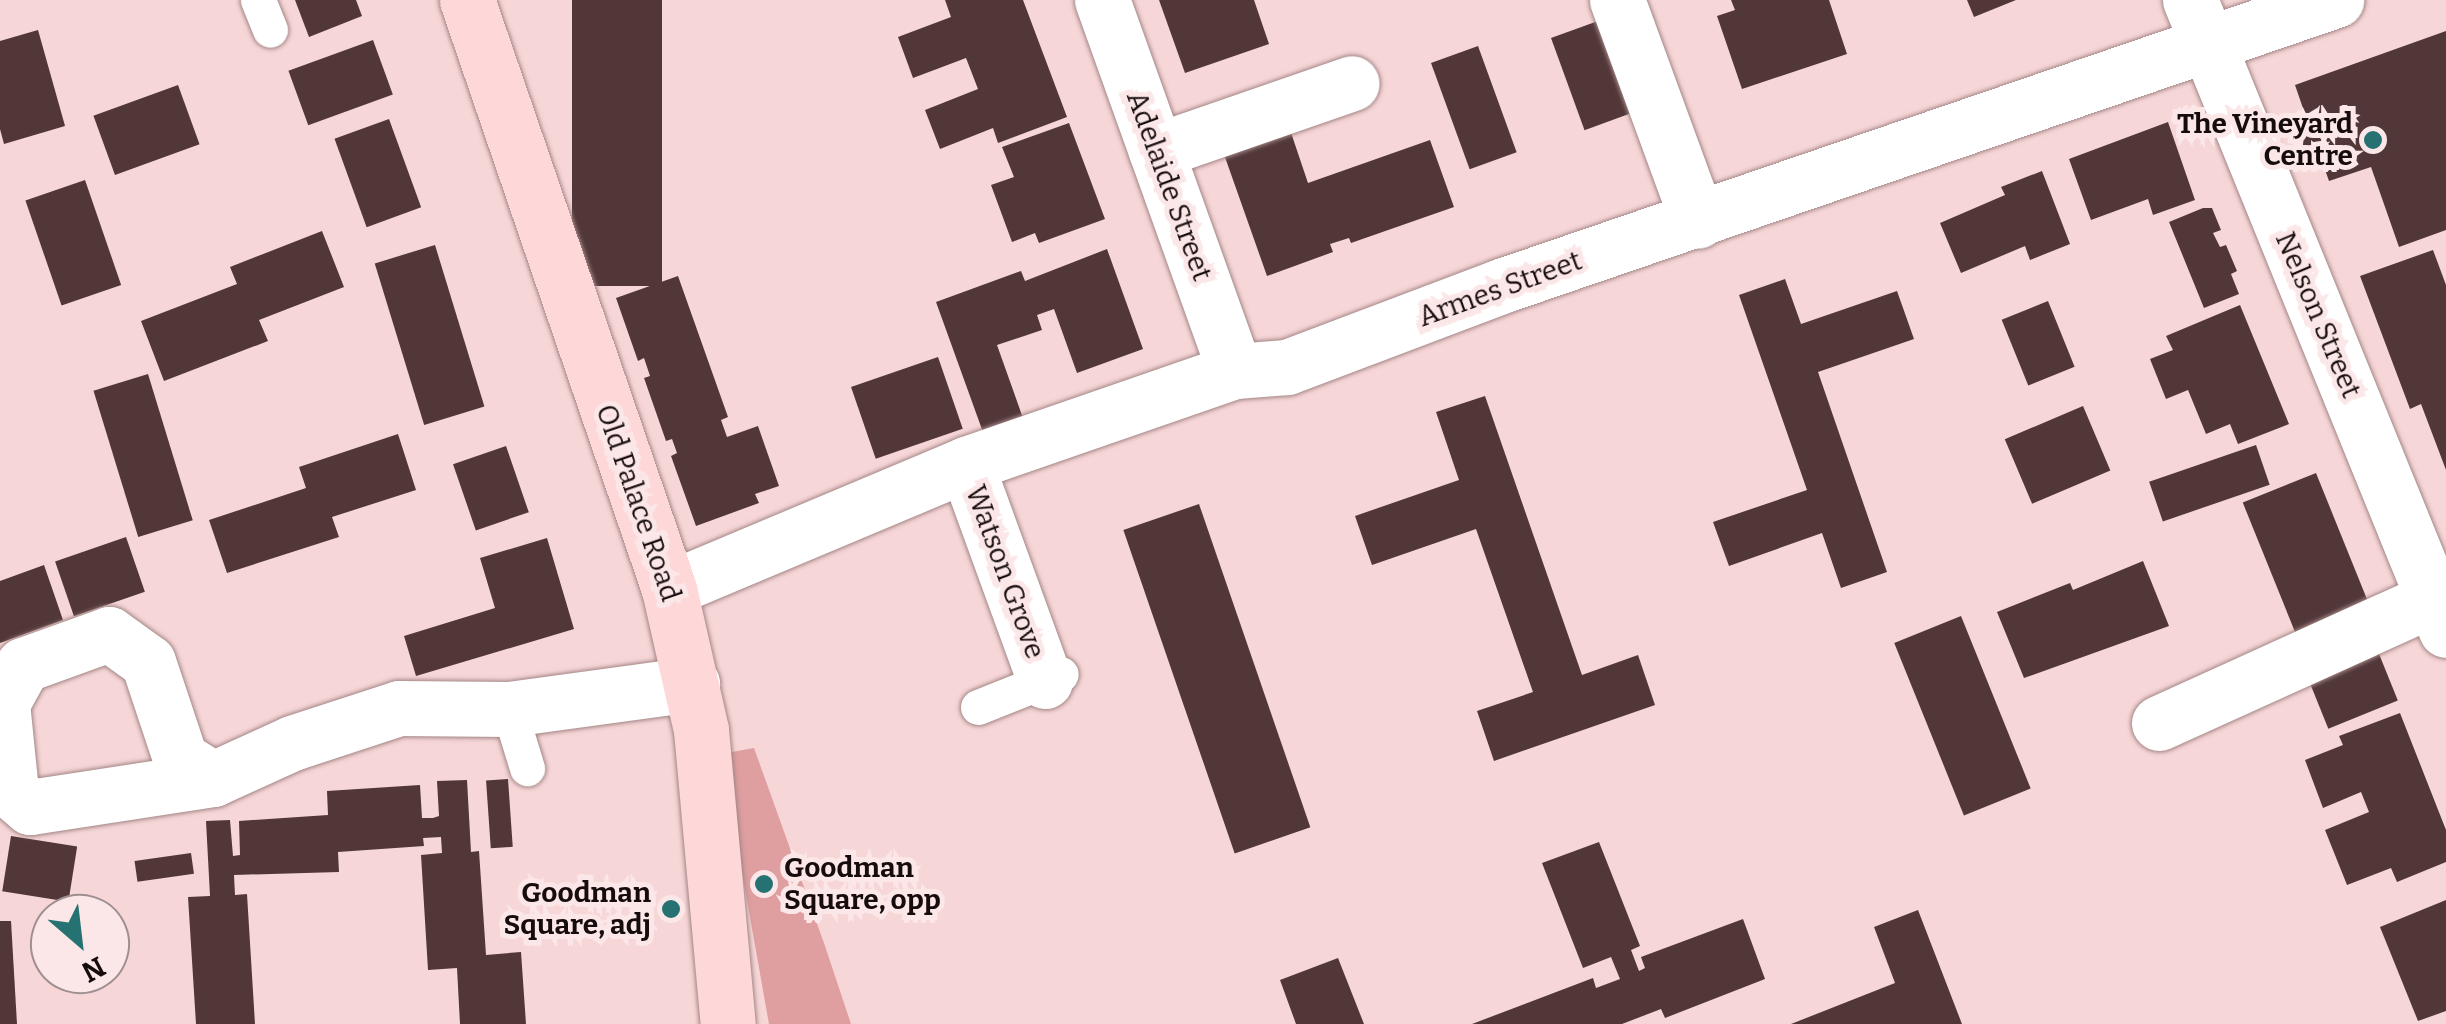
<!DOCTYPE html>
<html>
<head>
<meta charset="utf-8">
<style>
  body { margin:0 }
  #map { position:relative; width:2446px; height:1024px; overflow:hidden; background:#f7d6d7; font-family:Bitter,serif }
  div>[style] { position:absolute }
  .forest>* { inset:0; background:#df9ea0 }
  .building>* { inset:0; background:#513738; transform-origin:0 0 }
  .roads { filter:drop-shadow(0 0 2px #a38686) drop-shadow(0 0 2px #a38686) }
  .service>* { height:35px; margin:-17.5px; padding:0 17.5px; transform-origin:17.5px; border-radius:17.5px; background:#fff }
  .minor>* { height:55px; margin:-27.5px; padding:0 27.5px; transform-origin:27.5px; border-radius:27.5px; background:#fff }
  .primary>* { height:55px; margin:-27.5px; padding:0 27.5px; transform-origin:27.5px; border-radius:27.5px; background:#fed7d8 }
  .dots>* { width:28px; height:28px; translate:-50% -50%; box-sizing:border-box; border:5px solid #fbe7e8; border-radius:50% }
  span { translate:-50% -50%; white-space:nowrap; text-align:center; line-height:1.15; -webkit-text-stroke:10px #fbe7e8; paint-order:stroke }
  .poi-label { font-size:28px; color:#170c0d; font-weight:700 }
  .right { translate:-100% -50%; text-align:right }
  .left { translate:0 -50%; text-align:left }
  .street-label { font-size:28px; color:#170c0d }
  .north { position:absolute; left:30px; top:894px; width:100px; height:100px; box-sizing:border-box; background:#fbe7e8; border:2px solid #a08f90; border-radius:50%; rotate:152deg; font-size:28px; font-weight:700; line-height:40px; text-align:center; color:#170c0d }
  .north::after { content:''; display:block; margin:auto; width:35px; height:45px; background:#267172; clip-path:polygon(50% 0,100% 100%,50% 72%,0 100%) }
</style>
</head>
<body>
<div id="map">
  <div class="forest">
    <div style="clip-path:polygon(754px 748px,825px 946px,851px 1024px,769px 1024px,721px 754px)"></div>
  </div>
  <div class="building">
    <div style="clip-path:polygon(295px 0,356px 0,362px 16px,309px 37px)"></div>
    <div style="left:572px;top:0;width:90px;height:286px"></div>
    <div style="clip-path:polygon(945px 0,1023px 0,1067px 117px,998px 143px,993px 128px,940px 149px,925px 110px,978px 89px,966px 58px,913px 78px,898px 37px,951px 17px)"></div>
    <div style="clip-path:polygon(1159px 0,1254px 0,1269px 44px,1185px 73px)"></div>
    <div style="clip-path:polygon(1731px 0,1829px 0,1847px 54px,1742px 89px,1717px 16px,1735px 10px)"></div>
    <div style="clip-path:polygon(1967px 0,2016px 0,1974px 17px)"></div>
    <div style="left:1598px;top:21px;width:98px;height:50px;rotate:70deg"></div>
    <div style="clip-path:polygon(38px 30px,65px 126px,4px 144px,0 129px,0 41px)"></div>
    <div style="clip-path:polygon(2446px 31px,2446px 230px,2399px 247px,2371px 167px,2329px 181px,2316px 144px,2303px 148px,2293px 122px,2306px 117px,2295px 85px)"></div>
    <div style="left:373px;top:40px;width:58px;height:90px;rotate:70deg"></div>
    <div style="left:1478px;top:46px;width:113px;height:50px;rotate:70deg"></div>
    <div style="left:178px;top:85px;width:63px;height:90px;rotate:70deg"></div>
    <div style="clip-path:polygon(1281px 103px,1308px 183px,1430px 140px,1454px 207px,1351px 243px,1349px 238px,1330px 244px,1333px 252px,1267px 276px,1214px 126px)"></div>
    <div style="left:389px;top:119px;width:94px;height:58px;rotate:70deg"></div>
    <div style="clip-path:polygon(2168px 122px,2195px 200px,2153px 215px,2148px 199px,2091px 220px,2069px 159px)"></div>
    <div style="clip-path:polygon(1069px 123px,1105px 219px,1039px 243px,1035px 233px,1012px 242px,991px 185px,1014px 177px,1002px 147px)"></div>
    <div style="clip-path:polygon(2042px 171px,2070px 244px,2030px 260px,2025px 246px,1961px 273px,1940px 223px,2005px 195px,2001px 187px)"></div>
    <div style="left:85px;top:180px;width:111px;height:63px;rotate:71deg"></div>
    <div style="clip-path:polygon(2203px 208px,2212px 208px,2221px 230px,2213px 233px,2220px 247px,2226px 245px,2237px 271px,2231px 274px,2239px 294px,2204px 308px,2169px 222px)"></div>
    <div style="clip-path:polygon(322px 231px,344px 287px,259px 320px,268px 341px,164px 381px,141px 321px,237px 284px,230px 267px)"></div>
    <div style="left:435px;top:245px;width:169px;height:63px;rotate:73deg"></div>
    <div style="clip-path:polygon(1107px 249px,1143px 349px,1077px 373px,1054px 309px,1037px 315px,1042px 330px,997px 345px,1024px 421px,984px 435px,936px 302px,1021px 271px,1025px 281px)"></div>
    <div style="clip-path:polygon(2433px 250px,2446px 285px,2446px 470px,2421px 404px,2410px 409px,2360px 276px)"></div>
    <div style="clip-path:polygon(678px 276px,728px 417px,721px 420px,727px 437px,758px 426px,779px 486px,755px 494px,759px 503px,696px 526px,671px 456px,677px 453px,672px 439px,666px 441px,644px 378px,650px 376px,644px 358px,638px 361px,616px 298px)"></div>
    <div style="clip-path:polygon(1785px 279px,1801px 324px,1897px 291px,1914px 339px,1818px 372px,1887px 572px,1841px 588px,1822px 533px,1729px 566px,1713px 522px,1807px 490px,1739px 295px)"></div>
    <div style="left:2048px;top:301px;width:71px;height:50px;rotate:68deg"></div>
    <div style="clip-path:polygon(2240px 305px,2289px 424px,2238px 444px,2230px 424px,2206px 434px,2188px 390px,2166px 399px,2150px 359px,2173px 350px,2166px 336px)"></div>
    <div style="left:938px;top:357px;width:76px;height:92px;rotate:71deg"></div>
    <div style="left:148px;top:374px;width:153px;height:57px;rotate:73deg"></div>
    <div style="clip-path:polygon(1485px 396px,1582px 675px,1638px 655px,1655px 705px,1494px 761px,1477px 711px,1533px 692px,1476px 529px,1372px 565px,1355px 516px,1459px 480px,1436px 412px)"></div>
    <div style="left:2083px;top:406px;width:70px;height:85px;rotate:67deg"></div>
    <div style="clip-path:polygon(398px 434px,416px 490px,332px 517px,339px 537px,227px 573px,209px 520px,306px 488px,299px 467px)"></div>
    <div style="left:2256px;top:445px;width:42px;height:113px;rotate:71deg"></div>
    <div style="left:506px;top:446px;width:70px;height:56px;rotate:71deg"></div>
    <div style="left:2316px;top:473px;width:155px;height:79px;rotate:68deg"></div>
    <div style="left:1199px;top:504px;width:342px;height:80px;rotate:71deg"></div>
    <div style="left:126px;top:537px;width:58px;height:75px;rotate:71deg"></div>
    <div style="clip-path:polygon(547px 538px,574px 629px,416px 676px,404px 636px,495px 608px,480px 558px)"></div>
    <div style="clip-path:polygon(2143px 561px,2169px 626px,2024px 678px,1997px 612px,2070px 583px,2073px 590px)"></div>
    <div style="clip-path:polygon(44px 565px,63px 620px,0 643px,0 581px)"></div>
    <div style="left:1961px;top:616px;width:186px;height:72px;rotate:68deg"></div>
    <div style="left:2375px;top:644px;width:61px;height:75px;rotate:68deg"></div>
    <div style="clip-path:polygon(2400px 713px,2446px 830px,2446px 862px,2397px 882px,2391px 868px,2347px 885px,2325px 830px,2369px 812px,2361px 792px,2323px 808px,2305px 760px,2343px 745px,2339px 736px)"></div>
    <div style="left:508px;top:779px;width:68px;height:22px;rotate:86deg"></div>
    <div style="clip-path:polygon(467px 780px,471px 852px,479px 851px,486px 955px,521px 952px,526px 1024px,460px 1024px,457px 968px,428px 970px,421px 855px,442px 853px,441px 837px,423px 838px,424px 846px,338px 852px,339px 872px,234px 875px,235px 895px,247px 894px,255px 1024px,196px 1024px,188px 897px,210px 896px,206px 821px,230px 820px,233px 856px,240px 855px,239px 821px,328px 815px,327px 791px,420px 785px,422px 818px,433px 818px,439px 816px,437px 781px)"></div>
    <div style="left:11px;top:836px;width:67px;height:56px;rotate:9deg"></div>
    <div style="clip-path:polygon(1599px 842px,1640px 946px,1631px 950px,1639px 971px,1645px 968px,1641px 957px,1743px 919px,1765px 979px,1665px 1018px,1661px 1009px,1622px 1024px,1472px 1024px,1593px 978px,1596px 988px,1620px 979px,1611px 957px,1583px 968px,1542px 863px)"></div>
    <div style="left:191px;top:853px;width:21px;height:57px;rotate:82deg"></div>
    <div style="clip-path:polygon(2446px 900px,2446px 1011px,2418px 1021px,2380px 927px)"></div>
    <div style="clip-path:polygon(1918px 910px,1962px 1024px,1791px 1024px,1895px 983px,1874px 927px)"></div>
    <div style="clip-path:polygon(0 921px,11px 921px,17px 1024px,0 1024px)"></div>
    <div style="clip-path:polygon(1338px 958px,1364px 1024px,1296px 1024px,1280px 980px)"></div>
  </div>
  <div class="roads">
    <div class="service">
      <div style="left:258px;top:0;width:32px;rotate:68deg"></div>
      <div style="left:978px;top:707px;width:89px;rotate:-21.7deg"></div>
      <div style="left:509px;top:709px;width:62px;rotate:73deg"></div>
    </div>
    <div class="minor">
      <div style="left:1102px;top:0;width:394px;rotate:70.3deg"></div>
      <div style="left:1617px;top:0;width:235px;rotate:69.9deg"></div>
      <div style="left:2190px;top:0;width:680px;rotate:67.89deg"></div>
      <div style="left:1156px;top:151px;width:207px;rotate:-19.1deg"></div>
      <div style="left:966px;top:464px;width:231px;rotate:70deg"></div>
      <div style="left:669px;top:589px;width:322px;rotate:-22.8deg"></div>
      <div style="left:966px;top:464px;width:285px;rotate:-19.1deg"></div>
      <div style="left:1235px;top:371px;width:52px;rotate:-4.4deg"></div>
      <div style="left:1287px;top:367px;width:229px;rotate:-20.7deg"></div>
      <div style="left:1501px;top:286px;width:883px;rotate:-18.91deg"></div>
      <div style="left:2159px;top:723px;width:302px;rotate:-24.4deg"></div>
      <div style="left:213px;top:779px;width:39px;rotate:-148deg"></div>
      <div style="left:180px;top:758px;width:101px;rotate:-108.4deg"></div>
      <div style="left:148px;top:662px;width:48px;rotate:-144.3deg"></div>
      <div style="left:109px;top:634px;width:91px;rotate:160.2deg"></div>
      <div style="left:23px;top:665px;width:43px;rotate:118.9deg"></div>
      <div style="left:2px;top:703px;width:88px;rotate:84.2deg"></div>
      <div style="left:11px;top:791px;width:25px;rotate:40deg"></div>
      <div style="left:30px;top:807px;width:185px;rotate:-8.7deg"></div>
      <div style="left:213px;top:779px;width:87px;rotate:-24.5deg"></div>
      <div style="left:292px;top:743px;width:113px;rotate:-18.1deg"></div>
      <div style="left:399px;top:708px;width:110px;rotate:0.5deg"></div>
      <div style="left:509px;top:709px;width:185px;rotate:-7.8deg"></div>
    </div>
    <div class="primary">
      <div style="left:467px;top:0;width:623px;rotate:71.07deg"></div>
      <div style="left:669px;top:589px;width:145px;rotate:77.2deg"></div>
      <div style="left:701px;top:730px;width:295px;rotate:84.8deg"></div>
    </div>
  </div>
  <div class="dots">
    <div style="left:2373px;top:140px;background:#267172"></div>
    <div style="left:764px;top:884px;background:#267172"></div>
    <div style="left:671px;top:909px;background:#267172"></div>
  </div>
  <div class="poi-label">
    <span class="right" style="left:2353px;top:140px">The Vineyard<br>Centre</span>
    <span class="left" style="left:784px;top:884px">Goodman<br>Square, opp</span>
    <span class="right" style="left:651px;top:909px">Goodman<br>Square, adj</span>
  </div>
  <div class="street-label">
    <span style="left:1169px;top:186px;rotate:70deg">Adelaide Street</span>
    <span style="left:1500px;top:289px;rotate:-20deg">Armes Street</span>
    <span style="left:2318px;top:315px;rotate:67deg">Nelson Street</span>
    <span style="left:638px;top:503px;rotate:71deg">Old Palace Road</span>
    <span style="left:1005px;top:572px;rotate:70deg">Watson Grove</span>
  </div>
  <div class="north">N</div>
</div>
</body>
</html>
